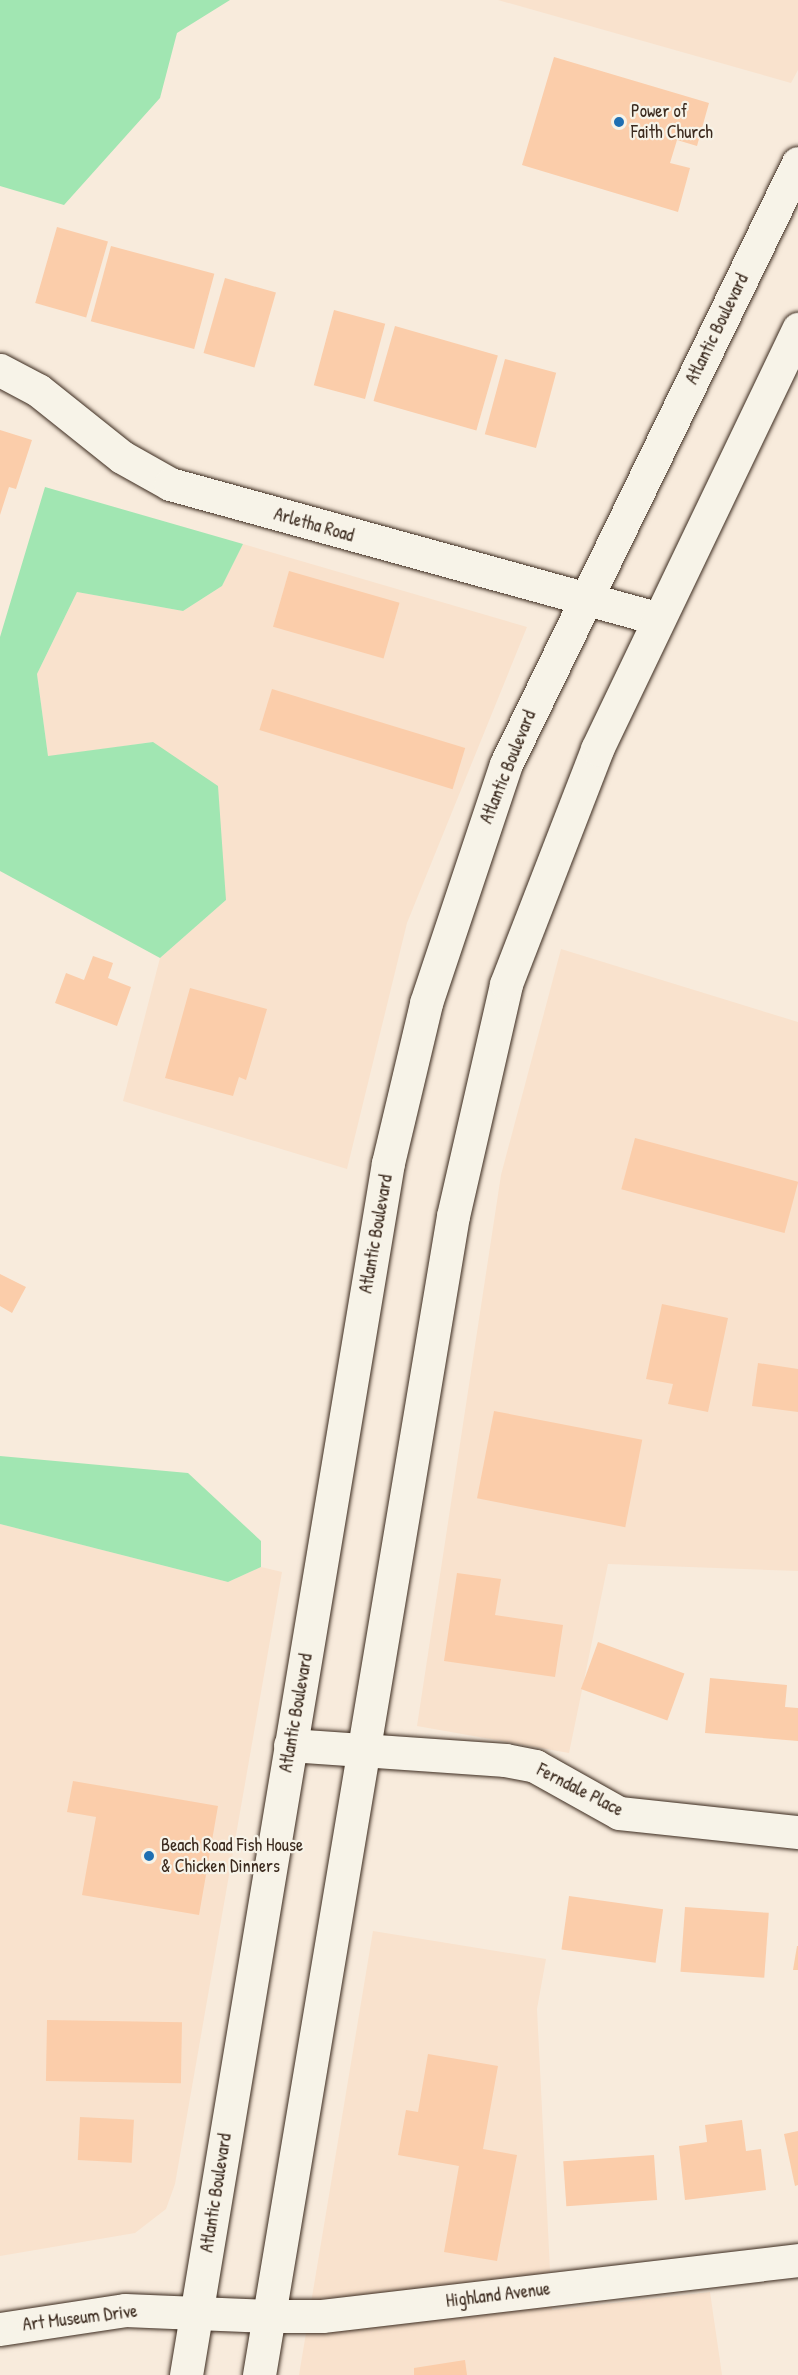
<!DOCTYPE html>
<html>
<head>
<meta charset="utf-8">
<style>
  body { margin:0 }
  #map { position:relative; width:798px; height:2375px; overflow:hidden; background:#f8ebdc; font-family:"Patrick Hand",sans-serif }
  div>[style] { position:absolute }
  .built>* { inset:0; background:#f9e2cd }
  .green>* { inset:0; background:#a1e6b2 }
  .building>* { inset:0; background:#fbcdaa; transform-origin:0 0 }
  .roads { filter:drop-shadow(0 0 2px #3b2a1e) drop-shadow(0 0 2px #3b2a1e) }
  .minor>* { height:33px; margin:-16.5px; padding:0 16.5px; transform-origin:16.5px; border-radius:16.5px; background:#f7f3e8 }
  .major>* { height:33px; margin:-16.5px; padding:0 16.5px; transform-origin:16.5px; border-radius:16.5px; background:#f7f3e8 }
  .dots>* { width:16px; height:16px; translate:-50% -50%; box-sizing:border-box; border:3px solid #f7f3e8; border-radius:50% }
  span { translate:-50% -50%; white-space:nowrap; text-align:center; line-height:1.15; -webkit-text-stroke:4.5px #f7f3e8; paint-order:stroke }
  .poi-label { font-size:18px; color:#3b2a1e }
  .left { translate:0 -50%; text-align:left }
  .street-label { font-size:18px; color:#3b2a1e }
</style>
</head>
<body>
<div id="map">
  <div class="built">
    <div style="clip-path:polygon(498px 0,798px 0,798px 70px,791px 83px)"></div>
    <div style="clip-path:polygon(243px 544px,527px 627px,407px 923px,347px 1169px,123px 1101px,160px 958px,226px 900px,153px 742px,48px 757px,37px 674px,77px 592px,183px 611px,222px 586px)"></div>
    <div style="clip-path:polygon(561px 949px,798px 1022px,798px 1571px,608px 1564px,569px 1753px,417px 1726px,501px 1175px)"></div>
    <div style="clip-path:polygon(0 1524px,228px 1582px,261px 1567px,282px 1572px,175px 2184px,166px 2209px,135px 2233px,0 2256px)"></div>
    <div style="clip-path:polygon(373px 1931px,546px 1959px,537px 2009px,552px 2310px,710px 2292px,722px 2375px,299px 2375px)"></div>
  </div>
  <div class="green">
    <div style="clip-path:polygon(0 0,230px 0,177px 33px,160px 98px,64px 205px,0 186px)"></div>
    <div style="clip-path:polygon(45px 487px,243px 544px,222px 586px,183px 611px,77px 592px,37px 674px,48px 756px,153px 742px,218px 786px,226px 900px,160px 958px,0 871px,0 637px)"></div>
    <div style="clip-path:polygon(0 1456px,188px 1473px,261px 1541px,261px 1567px,228px 1582px,0 1524px)"></div>
  </div>
  <div class="building">
    <div style="clip-path:polygon(554px 57px,709px 103px,697px 146px,677px 140px,670px 163px,690px 168px,678px 212px,522px 165px)"></div>
    <div style="left:57px;top:227px;width:53px;height:79px;rotate:16deg"></div>
    <div style="left:111px;top:246px;width:107px;height:78px;rotate:15deg"></div>
    <div style="left:225px;top:278px;width:53px;height:78px;rotate:16deg"></div>
    <div style="left:334px;top:310px;width:53px;height:78px;rotate:15deg"></div>
    <div style="left:395px;top:326px;width:107px;height:78px;rotate:16deg"></div>
    <div style="left:505px;top:359px;width:53px;height:78px;rotate:15deg"></div>
    <div style="clip-path:polygon(0 430px,32px 440px,16px 489px,9px 487px,0 515px)"></div>
    <div style="left:289px;top:571px;width:115px;height:58px;rotate:16deg"></div>
    <div style="left:272px;top:689px;width:202px;height:43px;rotate:17deg"></div>
    <div style="clip-path:polygon(93px 956px,113px 963px,108px 978px,131px 987px,117px 1026px,55px 1003px,66px 973px,84px 980px)"></div>
    <div style="clip-path:polygon(190px 988px,267px 1009px,246px 1080px,239px 1077px,233px 1096px,165px 1078px)"></div>
    <div style="left:635px;top:1138px;width:169px;height:53px;rotate:15deg"></div>
    <div style="clip-path:polygon(0 1274px,26px 1287px,12px 1313px,0 1306px)"></div>
    <div style="clip-path:polygon(662px 1304px,728px 1318px,708px 1412px,668px 1404px,673px 1384px,646px 1379px)"></div>
    <div style="clip-path:polygon(758px 1363px,798px 1369px,798px 1412px,752px 1406px)"></div>
    <div style="left:494px;top:1411px;width:151px;height:89px;rotate:11deg"></div>
    <div style="clip-path:polygon(457px 1573px,501px 1579px,495px 1615px,563px 1625px,555px 1677px,444px 1661px)"></div>
    <div style="left:598px;top:1642px;width:92px;height:50px;rotate:20deg"></div>
    <div style="clip-path:polygon(710px 1678px,787px 1685px,785px 1707px,798px 1708px,798px 1741px,705px 1733px)"></div>
    <div style="clip-path:polygon(73px 1781px,218px 1806px,199px 1915px,82px 1895px,96px 1817px,67px 1812px)"></div>
    <div style="left:569px;top:1896px;width:95px;height:54px;rotate:8deg"></div>
    <div style="left:685px;top:1907px;width:84px;height:65px;rotate:4deg"></div>
    <div style="clip-path:polygon(797px 1946px,798px 1946px,798px 1970px,793px 1970px)"></div>
    <div style="left:47px;top:2020px;width:135px;height:61px;rotate:1deg"></div>
    <div style="clip-path:polygon(428px 2054px,498px 2066px,483px 2149px,517px 2155px,497px 2261px,444px 2252px,459px 2166px,398px 2155px,406px 2110px,418px 2112px)"></div>
    <div style="left:80px;top:2117px;width:54px;height:43px;rotate:3deg"></div>
    <div style="clip-path:polygon(742px 2120px,746px 2151px,761px 2149px,766px 2190px,685px 2200px,679px 2146px,707px 2142px,705px 2125px)"></div>
    <div style="clip-path:polygon(798px 2131px,798px 2185px,795px 2186px,784px 2134px)"></div>
    <div style="left:654px;top:2155px;width:45px;height:91px;rotate:86deg"></div>
    <div style="clip-path:polygon(465px 2360px,467px 2375px,414px 2375px,414px 2368px)"></div>
  </div>
  <div class="roads">
    <div class="minor">
      <div style="left:0;top:370px;width:43px;rotate:27.8deg"></div>
      <div style="left:38px;top:390px;width:107px;rotate:38.6deg"></div>
      <div style="left:122px;top:457px;width:55px;rotate:29.4deg"></div>
      <div style="left:170px;top:484px;width:504px;rotate:15.41deg"></div>
      <div style="left:290px;top:1745px;width:216px;rotate:4deg"></div>
      <div style="left:505px;top:1760px;width:31px;rotate:11deg"></div>
      <div style="left:535px;top:1766px;width:96px;rotate:29.2deg"></div>
      <div style="left:619px;top:1813px;width:180px;rotate:6.1deg"></div>
      <div style="left:269px;top:2316px;width:53px"></div>
      <div style="left:322px;top:2316px;width:479px;rotate:-6.7deg"></div>
    </div>
    <div class="major">
      <div style="left:0;top:2329px;width:126px;rotate:-8.6deg"></div>
      <div style="left:125px;top:2310px;width:144px;rotate:2.4deg"></div>
      <div style="left:186px;top:2375px;width:1229px;rotate:-80.54deg"></div>
      <div style="left:388px;top:1163px;width:164px;rotate:-76.6deg"></div>
      <div style="left:426px;top:1003px;width:252px;rotate:-71.5deg"></div>
      <div style="left:506px;top:764px;width:668px;rotate:-64.09deg"></div>
      <div style="left:259px;top:2375px;width:1175px;rotate:-80.5deg"></div>
      <div style="left:453px;top:1216px;width:238px;rotate:-77.1deg"></div>
      <div style="left:506px;top:984px;width:252px;rotate:-68.8deg"></div>
      <div style="left:597px;top:749px;width:466px;rotate:-64.4deg"></div>
    </div>
  </div>
  <div class="dots">
    <div style="left:619px;top:122px;background:#1f6fb2"></div>
    <div style="left:149px;top:1856px;background:#1f6fb2"></div>
  </div>
  <div class="poi-label">
    <span class="left" style="left:631px;top:122px">Power of<br>Faith Church</span>
    <span class="left" style="left:161px;top:1856px">Beach Road Fish House<br>&amp; Chicken Dinners</span>
  </div>
  <div class="street-label">
    <span style="left:717px;top:329px;rotate:-64deg">Atlantic Boulevard</span>
    <span style="left:314px;top:525px;rotate:16deg">Arletha Road</span>
    <span style="left:508px;top:767px;rotate:-68deg">Atlantic Boulevard</span>
    <span style="left:376px;top:1234px;rotate:-80deg">Atlantic Boulevard</span>
    <span style="left:296px;top:1713px;rotate:-80deg">Atlantic Boulevard</span>
    <span style="left:580px;top:1790px;rotate:27deg">Ferndale Place</span>
    <span style="left:216px;top:2193px;rotate:-81deg">Atlantic Boulevard</span>
    <span style="left:498px;top:2295px;rotate:-7deg">Highland Avenue</span>
    <span style="left:80px;top:2318px;rotate:-7deg">Art Museum Drive</span>
  </div>
</div>
</body>
</html>
